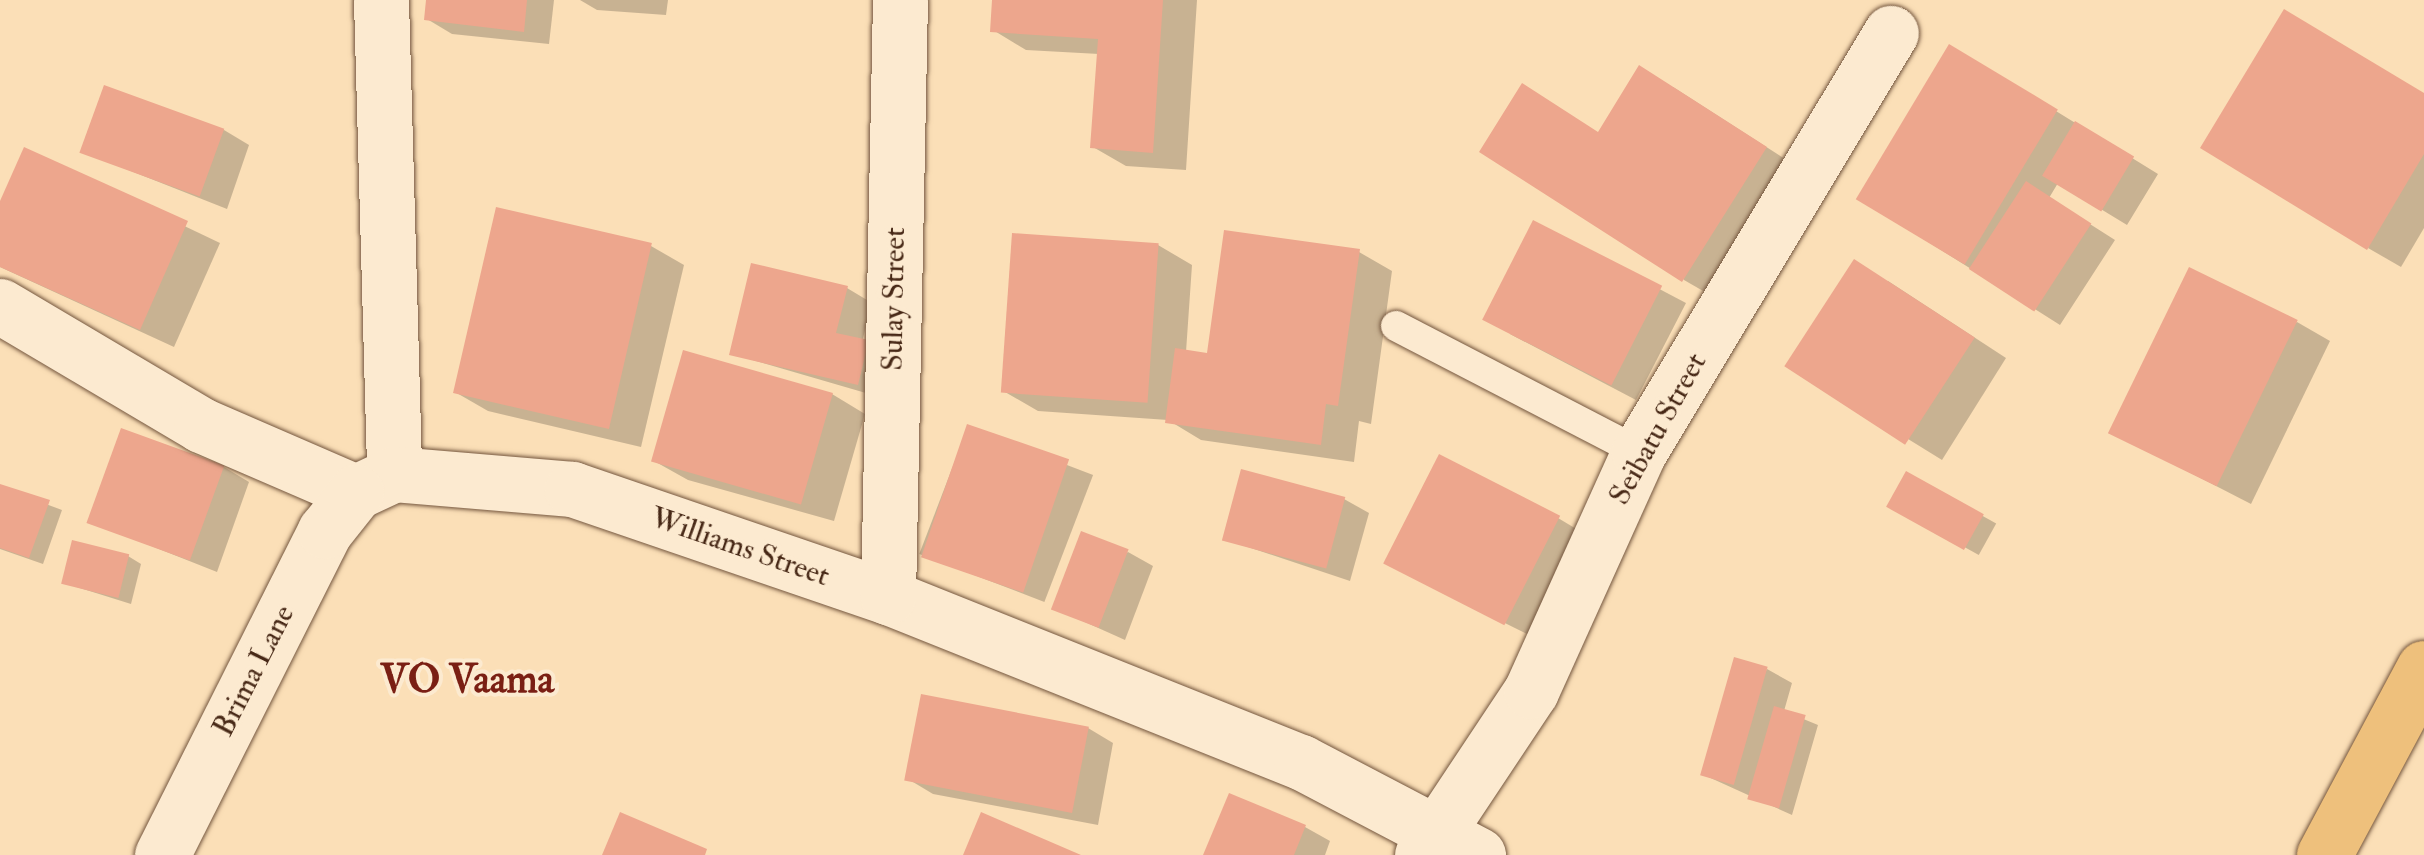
<!DOCTYPE html>
<html>
<head>
<meta charset="utf-8">
<style>
  body { margin:0 }
  #map { position:relative; width:2424px; height:855px; overflow:hidden; background:#fbdfb7; font-family:"IM FELL Double Pica",serif }
  div>[style] { position:absolute }
  .shadow>* { inset:0; background:#0003; transform-origin:0 0 }
  .building>* { inset:0; background:#eda68d; transform-origin:0 0 }
  .roads { filter:drop-shadow(0 0 2px #74563e) drop-shadow(0 0 2px #74563e) }
  .lane>* { height:30px; margin:-15px; padding:0 15px; transform-origin:15px; border-radius:15px; background:#fcead0 }
  .street>* { height:55px; margin:-27.5px; padding:0 27.5px; transform-origin:27.5px; border-radius:27.5px; background:#fcead0 }
  .highway>* { height:55px; margin:-27.5px; padding:0 27.5px; transform-origin:27.5px; border-radius:27.5px; background:#eec07c }
  span { translate:-50% -50%; white-space:nowrap; text-align:center; line-height:1.15; -webkit-text-stroke:8px #fcead0; paint-order:stroke }
  .street-label { font-size:30px; color:#472816 }
  .district-label { font-size:40px; color:#7a1f14; font-weight:700 }
</style>
</head>
<body>
<div id="map">
  <div class="shadow">
    <div style="clip-path:polygon(429px 0,554px 0,549px 44px,452px 34px,427px 19px)"></div>
    <div style="clip-path:polygon(580px 0,668px 0,666px 15px,597px 10px)"></div>
    <div style="clip-path:polygon(995px 0,1197px 0,1186px 170px,1126px 166px,1093px 147px,1099px 54px,1026px 50px,993px 30px)"></div>
    <div style="clip-path:polygon(1983px 66px,2158px 174px,2127px 225px,2058px 183px,2049px 198px,2115px 240px,2060px 325px,1860px 199px)"></div>
    <div style="clip-path:polygon(1673px 87px,1799px 168px,1717px 299px,1684px 280px,1599px 134px)"></div>
    <div style="clip-path:polygon(2424px 95px,2424px 228px,2401px 267px,2368px 248px)"></div>
    <div style="clip-path:polygon(224px 130px,249px 145px,227px 209px,83px 152px)"></div>
    <div style="clip-path:polygon(25px 150px,220px 243px,174px 347px,0 267px,0 207px)"></div>
    <div style="clip-path:polygon(1534px 223px,1686px 303px,1636px 400px,1510px 334px)"></div>
    <div style="clip-path:polygon(1158px 245px,1192px 265px,1186px 352px,1209px 355px,1359px 252px,1392px 271px,1371px 424px,1359px 421px,1354px 462px,1201px 440px,1168px 420px,1038px 411px,1005px 392px)"></div>
    <div style="clip-path:polygon(651px 246px,684px 265px,641px 447px,488px 411px,455px 392px)"></div>
    <div style="clip-path:polygon(1888px 281px,2006px 358px,1942px 460px,1790px 366px)"></div>
    <div style="clip-path:polygon(847px 288px,872px 303px,862px 342px,883px 398px,732px 354px)"></div>
    <div style="clip-path:polygon(2297px 322px,2330px 341px,2251px 504px,2113px 433px)"></div>
    <div style="clip-path:polygon(832px 394px,865px 414px,834px 521px,688px 480px,654px 461px)"></div>
    <div style="left:968px;top:427px;width:134px;height:136px;rotate:21deg"></div>
    <div style="clip-path:polygon(224px 467px,249px 482px,217px 572px,91px 522px)"></div>
    <div style="left:1907px;top:474px;width:102px;height:36px;rotate:29deg"></div>
    <div style="clip-path:polygon(0 487px,62px 510px,43px 564px,0 549px)"></div>
    <div style="clip-path:polygon(1344px 499px,1369px 513px,1350px 581px,1224px 539px)"></div>
    <div style="clip-path:polygon(1558px 518px,1583px 533px,1531px 636px,1412px 577px)"></div>
    <div style="clip-path:polygon(1128px 552px,1153px 566px,1125px 640px,1056px 609px)"></div>
    <div style="clip-path:polygon(128px 556px,141px 564px,131px 604px,64px 583px)"></div>
    <div style="clip-path:polygon(1767px 669px,1792px 683px,1784px 711px,1818px 725px,1792px 815px,1704px 775px)"></div>
    <div style="clip-path:polygon(1088px 728px,1113px 743px,1098px 825px,933px 794px,908px 779px)"></div>
    <div style="clip-path:polygon(1305px 827px,1330px 841px,1325px 855px,1206px 855px)"></div>
  </div>
  <div class="building">
    <div style="clip-path:polygon(426px 0,527px 0,524px 32px,424px 20px)"></div>
    <div style="clip-path:polygon(992px 0,1163px 0,1153px 153px,1090px 148px,1098px 39px,990px 32px)"></div>
    <div style="clip-path:polygon(2284px 9px,2424px 93px,2424px 154px,2367px 250px,2200px 148px)"></div>
    <div style="left:1949px;top:44px;width:127px;height:181px;rotate:31deg"></div>
    <div style="clip-path:polygon(1639px 65px,1767px 147px,1682px 282px,1479px 152px,1522px 83px,1598px 132px)"></div>
    <div style="left:104px;top:85px;width:128px;height:72px;rotate:20deg"></div>
    <div style="left:2075px;top:121px;width:69px;height:64px;rotate:31deg"></div>
    <div style="clip-path:polygon(24px 147px,188px 221px,140px 330px,0 267px,0 201px)"></div>
    <div style="left:2026px;top:181px;width:78px;height:105px;rotate:33deg"></div>
    <div style="left:496px;top:207px;width:160px;height:191px;rotate:13deg"></div>
    <div style="left:1533px;top:220px;width:145px;height:112px;rotate:27deg"></div>
    <div style="clip-path:polygon(1224px 230px,1360px 249px,1338px 406px,1326px 404px,1321px 445px,1165px 423px,1175px 348px,1207px 353px)"></div>
    <div style="left:1012px;top:233px;width:147px;height:160px;rotate:4deg"></div>
    <div style="left:1854px;top:259px;width:144px;height:128px;rotate:33deg"></div>
    <div style="clip-path:polygon(751px 263px,848px 286px,836px 333px,869px 340px,858px 385px,729px 355px)"></div>
    <div style="left:2189px;top:267px;width:121px;height:185px;rotate:26deg"></div>
    <div style="left:683px;top:350px;width:156px;height:116px;rotate:16deg"></div>
    <div style="left:967px;top:424px;width:108px;height:141px;rotate:19deg"></div>
    <div style="left:121px;top:428px;width:110px;height:101px;rotate:20deg"></div>
    <div style="left:1439px;top:454px;width:136px;height:123px;rotate:27deg"></div>
    <div style="left:1241px;top:469px;width:108px;height:74px;rotate:15deg"></div>
    <div style="left:1906px;top:471px;width:89px;height:41px;rotate:29deg"></div>
    <div style="clip-path:polygon(0 484px,50px 500px,29px 558px,0 548px)"></div>
    <div style="left:1081px;top:531px;width:51px;height:84px;rotate:21deg"></div>
    <div style="left:72px;top:540px;width:59px;height:45px;rotate:14deg"></div>
    <div style="left:1734px;top:657px;width:35px;height:123px;rotate:16deg"></div>
    <div style="left:921px;top:694px;width:171px;height:88px;rotate:11deg"></div>
    <div style="left:1774px;top:706px;width:33px;height:97px;rotate:16deg"></div>
    <div style="clip-path:polygon(1229px 793px,1306px 825px,1294px 855px,1203px 855px)"></div>
    <div style="clip-path:polygon(620px 812px,707px 849px,705px 855px,602px 855px)"></div>
    <div style="clip-path:polygon(981px 812px,1081px 855px,963px 855px)"></div>
  </div>
  <div class="roads">
    <div class="lane">
      <div style="left:1396px;top:326px;width:274px;rotate:27.4deg"></div>
    </div>
    <div class="street">
      <div style="left:381px;top:0;width:474px;rotate:88.4deg"></div>
      <div style="left:0;top:306px;width:234px;rotate:30.6deg"></div>
      <div style="left:201px;top:425px;width:169px;rotate:23.4deg"></div>
      <div style="left:356px;top:492px;width:42px;rotate:-25.3deg"></div>
      <div style="left:394px;top:474px;width:179px;rotate:4.8deg"></div>
      <div style="left:572px;top:489px;width:334px;rotate:18.9deg"></div>
      <div style="left:888px;top:597px;width:445px;rotate:21.8deg"></div>
      <div style="left:1301px;top:762px;width:200px;rotate:27.7deg"></div>
      <div style="left:888px;top:597px;width:597px;rotate:-88.85deg"></div>
      <div style="left:162px;top:855px;width:363px;rotate:-63.3deg"></div>
      <div style="left:325px;top:531px;width:50px;rotate:-51.5deg"></div>
      <div style="left:1422px;top:855px;width:197px;rotate:-56.4deg"></div>
      <div style="left:1531px;top:691px;width:262px;rotate:-65.7deg"></div>
      <div style="left:1639px;top:452px;width:489px;rotate:-59deg"></div>
    </div>
    <div class="highway">
      <div style="left:2324px;top:855px;width:212px;rotate:-61.9deg"></div>
    </div>
  </div>
  <div class="street-label">
    <span style="left:894px;top:299px;rotate:-89deg">Sulay Street</span>
    <span style="left:1658px;top:429px;rotate:-61deg">Seibatu Street</span>
    <span style="left:740px;top:547px;rotate:19deg">Williams Street</span>
    <span style="left:254px;top:671px;rotate:-63deg">Brima Lane</span>
  </div>
  <div class="district-label">
    <span style="left:467px;top:680px">VO Vaama</span>
  </div>
</div>
</body>
</html>
